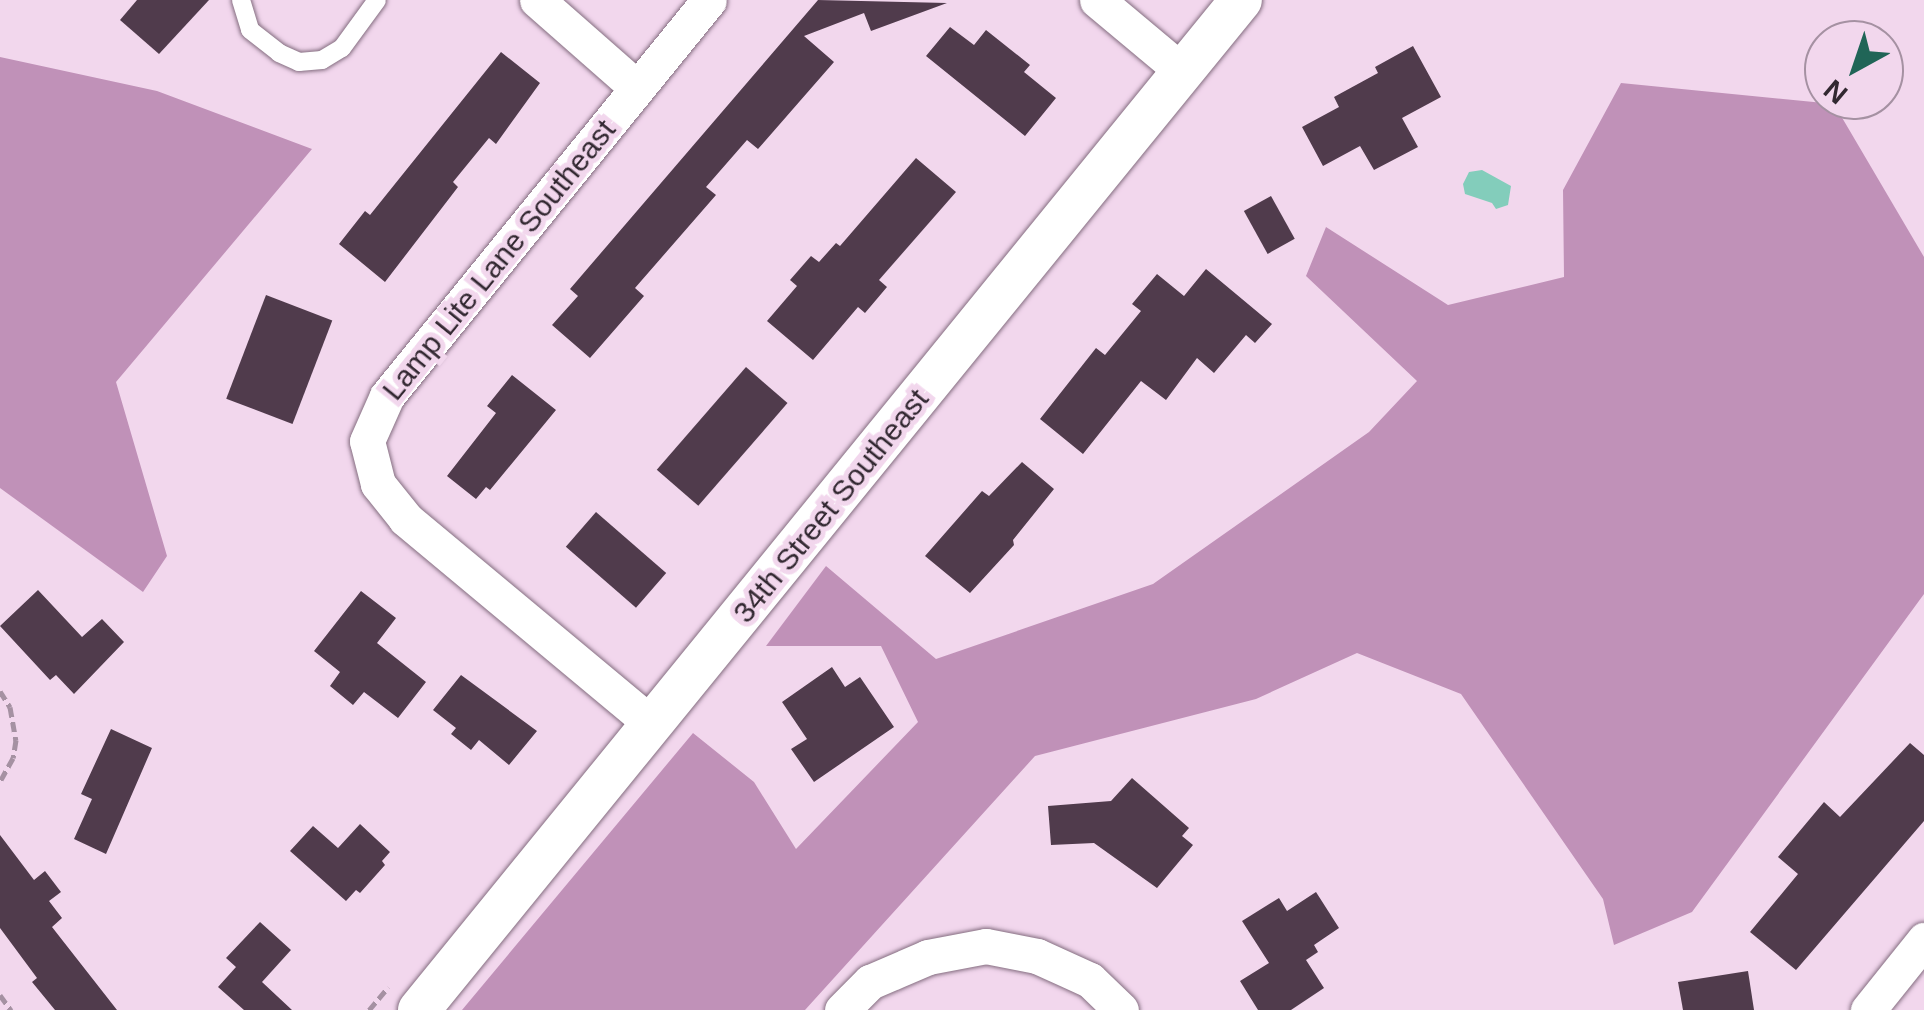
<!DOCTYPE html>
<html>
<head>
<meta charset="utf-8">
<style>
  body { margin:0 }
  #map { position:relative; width:1924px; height:1010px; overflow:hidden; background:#f2d7ed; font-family:Arial,sans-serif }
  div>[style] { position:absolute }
  .forest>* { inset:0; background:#c091b8 }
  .water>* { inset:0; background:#83cdbb }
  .building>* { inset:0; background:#503b4c; transform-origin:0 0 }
  .path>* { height:5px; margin-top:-2.5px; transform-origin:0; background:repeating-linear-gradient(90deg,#a591a2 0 10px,transparent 0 15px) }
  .roads { filter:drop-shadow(0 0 2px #846d80) drop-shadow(0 0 2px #846d80) }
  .service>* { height:18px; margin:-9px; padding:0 9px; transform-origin:9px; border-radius:9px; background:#fff }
  .minor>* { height:35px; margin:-17.5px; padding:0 17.5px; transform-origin:17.5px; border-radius:17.5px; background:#fff }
  .tertiary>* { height:42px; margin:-21px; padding:0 21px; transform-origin:21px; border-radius:21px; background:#fff }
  span { translate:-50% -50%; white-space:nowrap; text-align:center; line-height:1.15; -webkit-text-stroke:10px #f2d7ed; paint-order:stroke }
  .street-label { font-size:30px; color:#322831 }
  .north { position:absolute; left:1804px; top:20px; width:100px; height:100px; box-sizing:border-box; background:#f2d7ed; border:2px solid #a591a2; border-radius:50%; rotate:220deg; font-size:28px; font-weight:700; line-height:40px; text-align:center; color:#322831 }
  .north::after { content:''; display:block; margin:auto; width:35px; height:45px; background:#206557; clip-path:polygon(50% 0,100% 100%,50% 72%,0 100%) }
</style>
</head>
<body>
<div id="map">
  <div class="forest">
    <div style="clip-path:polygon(0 57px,157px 91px,312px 149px,116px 382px,167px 556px,143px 592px,0 488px)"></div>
    <div style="clip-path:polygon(1621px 83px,1834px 104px,1924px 257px,1924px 594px,1692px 912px,1614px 945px,1603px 899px,1461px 694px,1357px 653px,1256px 699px,1035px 756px,805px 1010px,462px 1010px,693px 733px,754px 782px,796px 849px,918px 722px,881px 646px,766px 646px,826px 566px,936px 659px,1153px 584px,1369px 432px,1417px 381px,1306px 276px,1326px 227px,1448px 305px,1564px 277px,1563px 190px)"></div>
  </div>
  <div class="water">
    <div style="clip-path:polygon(1482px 170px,1511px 186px,1508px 205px,1496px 209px,1492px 203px,1465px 194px,1463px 184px,1469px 172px)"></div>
  </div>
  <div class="building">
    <div style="clip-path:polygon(137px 0,209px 0,159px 54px,120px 20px)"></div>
    <div style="clip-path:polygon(818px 0,947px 3px,871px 31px,864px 13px,804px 36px,834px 62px,758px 149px,747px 140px,706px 187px,716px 195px,635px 288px,644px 296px,590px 358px,552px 325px,578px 296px,570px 289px)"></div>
    <div style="clip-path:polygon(950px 27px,974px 45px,986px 30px,1030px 65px,1024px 72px,1056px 98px,1025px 136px,926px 56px)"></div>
    <div style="clip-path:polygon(1413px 46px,1441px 97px,1402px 118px,1418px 147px,1374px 170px,1360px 146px,1323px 166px,1302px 127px,1339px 107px,1334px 97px,1378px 73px,1375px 67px)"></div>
    <div style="clip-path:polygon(501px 52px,540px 83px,496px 144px,489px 138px,453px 182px,458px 187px,385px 282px,339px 244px,365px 211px,370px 215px)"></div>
    <div style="clip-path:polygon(916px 158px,956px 192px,879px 280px,887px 287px,865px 313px,858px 307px,813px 360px,767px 321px,797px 286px,790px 280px,811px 256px,819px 262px,836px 243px,840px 246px)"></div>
    <div style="left:1271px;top:196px;width:49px;height:31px;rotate:61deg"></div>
    <div style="clip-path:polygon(1206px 269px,1272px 324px,1255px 343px,1246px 335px,1214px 373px,1197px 358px,1166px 400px,1141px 381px,1083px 454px,1040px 419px,1096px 348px,1105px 355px,1141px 311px,1132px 304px,1157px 274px,1184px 296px)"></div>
    <div style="left:266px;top:295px;width:71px;height:111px;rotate:21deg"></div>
    <div style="left:746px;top:367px;width:55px;height:136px;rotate:41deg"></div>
    <div style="clip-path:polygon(512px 375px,556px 410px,490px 490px,486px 487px,476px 499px,447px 476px,496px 413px,487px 406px)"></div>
    <div style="clip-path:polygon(1022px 462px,1054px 489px,1013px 540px,1014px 545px,970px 593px,925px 556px,982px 491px,989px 496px)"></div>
    <div style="left:596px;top:512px;width:93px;height:46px;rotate:41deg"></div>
    <div style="clip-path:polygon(38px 590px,82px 637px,102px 619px,124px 642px,74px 694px,56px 675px,50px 680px,0 626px)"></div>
    <div style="clip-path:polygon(361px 591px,396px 618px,377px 643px,426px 682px,398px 718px,364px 692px,353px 705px,330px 686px,340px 672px,314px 651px)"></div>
    <div style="clip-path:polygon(832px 667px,845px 687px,860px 677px,894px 727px,814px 782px,791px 749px,807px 739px,782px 702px)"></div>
    <div style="clip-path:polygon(461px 675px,537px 731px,509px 765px,479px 740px,471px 750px,451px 734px,456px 728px,433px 710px)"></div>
    <div style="clip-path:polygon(111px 729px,152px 748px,106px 854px,74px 839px,92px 799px,81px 794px)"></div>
    <div style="clip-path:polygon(1910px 743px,1924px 755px,1924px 821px,1796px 970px,1750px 932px,1798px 874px,1778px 857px,1824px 802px,1840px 817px)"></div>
    <div style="clip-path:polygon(1132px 778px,1189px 828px,1182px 836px,1193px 845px,1157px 888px,1094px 843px,1051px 845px,1048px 806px,1111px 801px)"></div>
    <div style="clip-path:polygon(360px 824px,390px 852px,382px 861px,385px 865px,360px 893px,356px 890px,346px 901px,290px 851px,313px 826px,338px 848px)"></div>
    <div style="clip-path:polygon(0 835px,34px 880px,45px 871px,61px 892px,49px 901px,62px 918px,52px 927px,117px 1010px,55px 1010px,32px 982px,37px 978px,0 928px)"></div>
    <div style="clip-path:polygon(1316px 892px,1339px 928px,1314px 945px,1318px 952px,1306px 960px,1324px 988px,1291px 1010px,1258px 1010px,1240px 981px,1269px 963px,1242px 921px,1279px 898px,1287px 911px)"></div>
    <div style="clip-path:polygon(260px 922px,291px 950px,262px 982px,292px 1010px,244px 1010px,218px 987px,236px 967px,226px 958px)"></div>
    <div style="clip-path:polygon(1748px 971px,1754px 1010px,1683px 1010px,1678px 982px)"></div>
  </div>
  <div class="path">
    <div style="left:0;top:691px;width:19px;rotate:58deg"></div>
    <div style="left:10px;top:707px;width:34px;rotate:80deg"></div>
    <div style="left:16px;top:740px;width:18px;rotate:99deg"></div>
    <div style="left:13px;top:758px;width:26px;rotate:119deg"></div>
    <div style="left:0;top:995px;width:19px;rotate:54deg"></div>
    <div style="left:369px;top:1010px;width:30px;rotate:-50deg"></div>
  </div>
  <div class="roads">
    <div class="service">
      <div style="left:241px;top:0;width:31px;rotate:73deg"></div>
      <div style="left:250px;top:30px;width:37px;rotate:38deg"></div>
      <div style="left:279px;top:53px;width:22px;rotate:24deg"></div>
      <div style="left:299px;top:62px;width:23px;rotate:-5deg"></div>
      <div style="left:322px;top:60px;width:23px;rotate:-31deg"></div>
      <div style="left:342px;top:48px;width:59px;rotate:-53.9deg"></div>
    </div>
    <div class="minor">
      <div style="left:537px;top:0;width:133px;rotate:41.3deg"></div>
      <div style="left:1097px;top:0;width:112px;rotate:39.9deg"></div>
      <div style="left:653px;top:725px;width:322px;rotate:-140.2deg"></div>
      <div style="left:406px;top:519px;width:45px;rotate:-128.7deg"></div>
      <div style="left:378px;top:484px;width:44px;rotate:-104.3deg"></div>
      <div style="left:367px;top:441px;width:49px;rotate:-66deg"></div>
      <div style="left:387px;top:396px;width:510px;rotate:-50.88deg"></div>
      <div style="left:842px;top:1010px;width:40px;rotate:-45deg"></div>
      <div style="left:870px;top:982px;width:63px;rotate:-23.3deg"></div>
      <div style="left:928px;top:957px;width:59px;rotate:-10.7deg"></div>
      <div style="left:986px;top:946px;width:52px;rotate:11.1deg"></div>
      <div style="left:1037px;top:956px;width:58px;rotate:24.4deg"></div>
      <div style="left:1090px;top:980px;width:43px;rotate:44.1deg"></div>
      <div style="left:1868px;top:1010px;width:90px;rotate:-51.3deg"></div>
    </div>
    <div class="tertiary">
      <div style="left:419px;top:1010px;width:1302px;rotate:-50.86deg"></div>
    </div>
  </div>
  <div class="street-label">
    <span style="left:499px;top:260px;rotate:-51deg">Lamp Lite Lane Southeast</span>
    <span style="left:831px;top:506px;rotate:-51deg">34th Street Southeast</span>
  </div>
  <div class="north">N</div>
</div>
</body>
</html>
